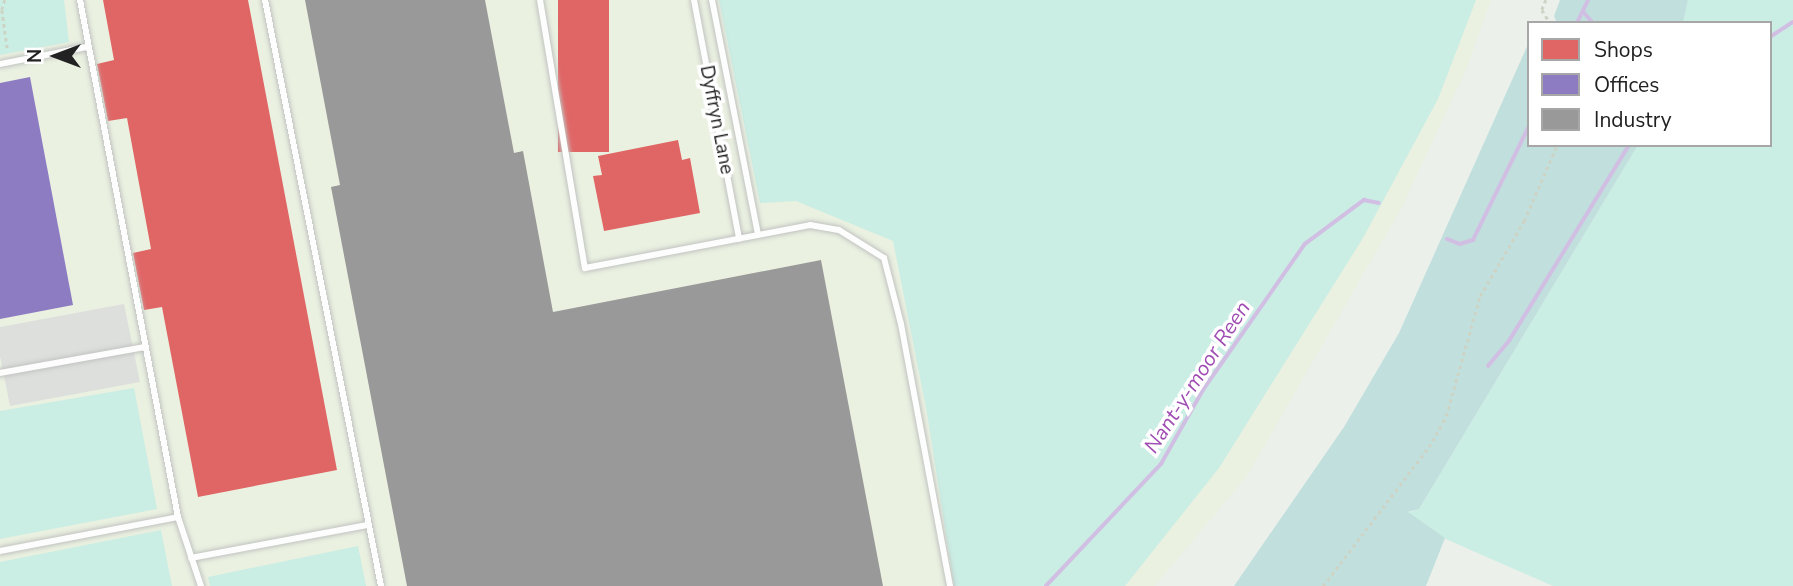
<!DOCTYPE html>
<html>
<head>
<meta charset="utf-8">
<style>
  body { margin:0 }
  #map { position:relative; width:1793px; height:586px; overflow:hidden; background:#ebf0eb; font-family:"Nunito Sans",sans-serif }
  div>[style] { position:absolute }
  .commercial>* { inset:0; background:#eaf1e1 }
  .grass>* { inset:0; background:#caede4 }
  .forest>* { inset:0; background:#c1dfdd }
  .parking>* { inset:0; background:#dddfdd }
  .shops>* { inset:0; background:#e06666; transform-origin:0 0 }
  .offices>* { inset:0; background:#8e7cc3 }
  .industry>* { inset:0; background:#999 }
  .stream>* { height:3.5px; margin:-1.75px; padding:0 1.75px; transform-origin:1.75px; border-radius:1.75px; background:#d1bfe3 }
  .path>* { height:2.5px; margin-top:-1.25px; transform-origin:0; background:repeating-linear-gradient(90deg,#cdd4c5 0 3.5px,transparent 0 7px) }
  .roads { filter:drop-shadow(0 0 2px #c1c3c1) drop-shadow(0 0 2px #c1c3c1) }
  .service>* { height:6px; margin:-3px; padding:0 3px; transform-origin:3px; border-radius:3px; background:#fcfdfc }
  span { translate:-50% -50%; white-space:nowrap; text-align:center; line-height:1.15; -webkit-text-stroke:7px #fff; paint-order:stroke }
  .street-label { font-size:19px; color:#222 }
  .water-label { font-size:21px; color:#9e4cb3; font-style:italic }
  .legend { position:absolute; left:1527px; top:21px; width:245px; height:126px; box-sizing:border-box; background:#fff; border:2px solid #a7a7a7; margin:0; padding:9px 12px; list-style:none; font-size:21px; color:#222 }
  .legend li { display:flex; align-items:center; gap:14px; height:35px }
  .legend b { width:35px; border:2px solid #a7a7a7 }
  .north { position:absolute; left:21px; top:21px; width:70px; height:70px; -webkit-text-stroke:5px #fff; paint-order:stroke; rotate:270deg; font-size:19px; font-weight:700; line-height:28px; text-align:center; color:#222 }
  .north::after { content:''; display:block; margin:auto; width:24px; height:32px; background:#222; clip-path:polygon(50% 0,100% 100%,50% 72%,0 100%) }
</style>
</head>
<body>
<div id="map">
  <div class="commercial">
    <div style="clip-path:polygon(0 0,1491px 0,1466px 70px,1402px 207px,1247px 476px,1155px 586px,0 586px)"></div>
  </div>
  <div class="grass">
    <div style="clip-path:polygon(0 0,64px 0,69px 42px,0 55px)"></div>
    <div style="clip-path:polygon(719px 0,1476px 0,1438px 99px,1363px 238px,1219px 468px,1125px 586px,954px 586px,927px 413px,893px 241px,796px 201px,760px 203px)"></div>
    <div style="clip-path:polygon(1688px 0,1793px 0,1793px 586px,1553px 586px,1439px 536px,1407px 513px,1419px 509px,1638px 145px,1770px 145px,1770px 23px,1683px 23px)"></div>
    <div style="clip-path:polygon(134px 388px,157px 509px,0 539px,0 411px)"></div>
    <div style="clip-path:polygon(161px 530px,172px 586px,0 586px,0 562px)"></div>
    <div style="clip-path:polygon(358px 546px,366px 586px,210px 586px,208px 577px)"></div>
  </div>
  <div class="forest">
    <div style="clip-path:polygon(1560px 0,1688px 0,1683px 23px,1557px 23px,1554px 16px)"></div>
    <div style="clip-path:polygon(1529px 42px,1529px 145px,1638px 145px,1419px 509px,1408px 512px,1445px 538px,1426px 586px,1234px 586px,1344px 427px,1399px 333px)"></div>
  </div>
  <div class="parking">
    <div style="clip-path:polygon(124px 304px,140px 382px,10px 406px,0 356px,0 327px)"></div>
  </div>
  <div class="shops">
    <div style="clip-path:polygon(103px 0,248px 0,337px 470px,198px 497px,162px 307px,144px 310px,133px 253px,151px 249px,127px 118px,108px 121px,97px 64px,114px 60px)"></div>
    <div style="left:558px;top:0;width:51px;height:152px"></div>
    <div style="clip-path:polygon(678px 140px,682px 160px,690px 158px,700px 213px,604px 231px,593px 176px,602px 175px,598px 156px)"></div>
  </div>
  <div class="offices">
    <div style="clip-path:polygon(30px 77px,73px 305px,0 319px,0 83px)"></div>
  </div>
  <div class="industry">
    <div style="clip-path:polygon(305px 0,485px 0,514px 153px,523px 151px,553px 312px,821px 260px,883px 586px,407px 586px,331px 187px,340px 185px)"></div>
  </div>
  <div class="stream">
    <div style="left:1583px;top:11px;width:16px;rotate:50deg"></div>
    <div style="left:1577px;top:23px;width:25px;rotate:-64deg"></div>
    <div style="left:1770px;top:37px;width:27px;rotate:-33deg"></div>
    <div style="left:1447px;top:239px;width:14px;rotate:21deg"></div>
    <div style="left:1460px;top:244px;width:14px;rotate:-17deg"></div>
    <div style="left:1473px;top:240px;width:127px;rotate:-63.8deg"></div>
    <div style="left:1488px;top:366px;width:33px;rotate:-50deg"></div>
    <div style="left:1509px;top:341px;width:230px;rotate:-58.5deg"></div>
    <div style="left:1046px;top:586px;width:168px;rotate:-46.7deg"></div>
    <div style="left:1161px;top:464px;width:85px;rotate:-60.4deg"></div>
    <div style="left:1203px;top:390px;width:178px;rotate:-55.1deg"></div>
    <div style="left:1305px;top:244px;width:74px;rotate:-36.7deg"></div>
    <div style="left:1364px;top:200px;width:15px;rotate:11deg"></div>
  </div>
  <div class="path">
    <div style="left:5px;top:0;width:10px;rotate:107deg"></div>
    <div style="left:2px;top:10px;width:42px;rotate:81.9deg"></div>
    <div style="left:1546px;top:0;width:11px;rotate:112deg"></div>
    <div style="left:1542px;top:10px;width:15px;rotate:58deg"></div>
    <div style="left:1323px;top:586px;width:175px;rotate:-52.7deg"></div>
    <div style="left:1429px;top:447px;width:35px;rotate:-61deg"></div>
    <div style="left:1446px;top:416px;width:125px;rotate:-74.2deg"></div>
    <div style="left:1480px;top:296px;width:87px;rotate:-59.6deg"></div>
    <div style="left:1524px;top:221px;width:83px;rotate:-66.5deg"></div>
  </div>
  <div class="roads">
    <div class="service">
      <div style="left:80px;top:0;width:526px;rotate:79.27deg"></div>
      <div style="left:178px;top:517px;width:73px;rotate:71.6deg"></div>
      <div style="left:265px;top:0;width:597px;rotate:78.8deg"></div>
      <div style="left:540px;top:0;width:272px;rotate:80.5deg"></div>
      <div style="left:585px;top:268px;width:229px;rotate:-10.8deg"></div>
      <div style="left:810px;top:225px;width:29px;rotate:10deg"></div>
      <div style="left:839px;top:230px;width:53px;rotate:31.9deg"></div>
      <div style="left:884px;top:258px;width:68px;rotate:75.6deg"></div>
      <div style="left:901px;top:324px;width:267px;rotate:79.4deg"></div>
      <div style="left:694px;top:0;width:243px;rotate:79.3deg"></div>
      <div style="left:712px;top:0;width:239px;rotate:78.9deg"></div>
      <div style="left:0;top:64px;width:89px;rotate:-11.1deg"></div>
      <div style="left:0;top:373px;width:147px;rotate:-10.2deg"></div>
      <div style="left:0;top:551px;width:181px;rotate:-10.8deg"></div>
      <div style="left:191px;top:558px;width:179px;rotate:-10.6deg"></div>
    </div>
  </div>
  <div class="street-label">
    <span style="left:716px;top:120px;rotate:79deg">Dyffryn Lane</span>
  </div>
  <div class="water-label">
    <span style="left:1197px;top:377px;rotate:-57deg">Nant-y-moor Reen</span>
  </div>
  <ul class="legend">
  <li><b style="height:19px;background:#e06666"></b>Shops</li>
  <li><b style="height:19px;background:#8e7cc3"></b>Offices</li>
  <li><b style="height:19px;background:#999"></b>Industry</li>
  </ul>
  <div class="north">N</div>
</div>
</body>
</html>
